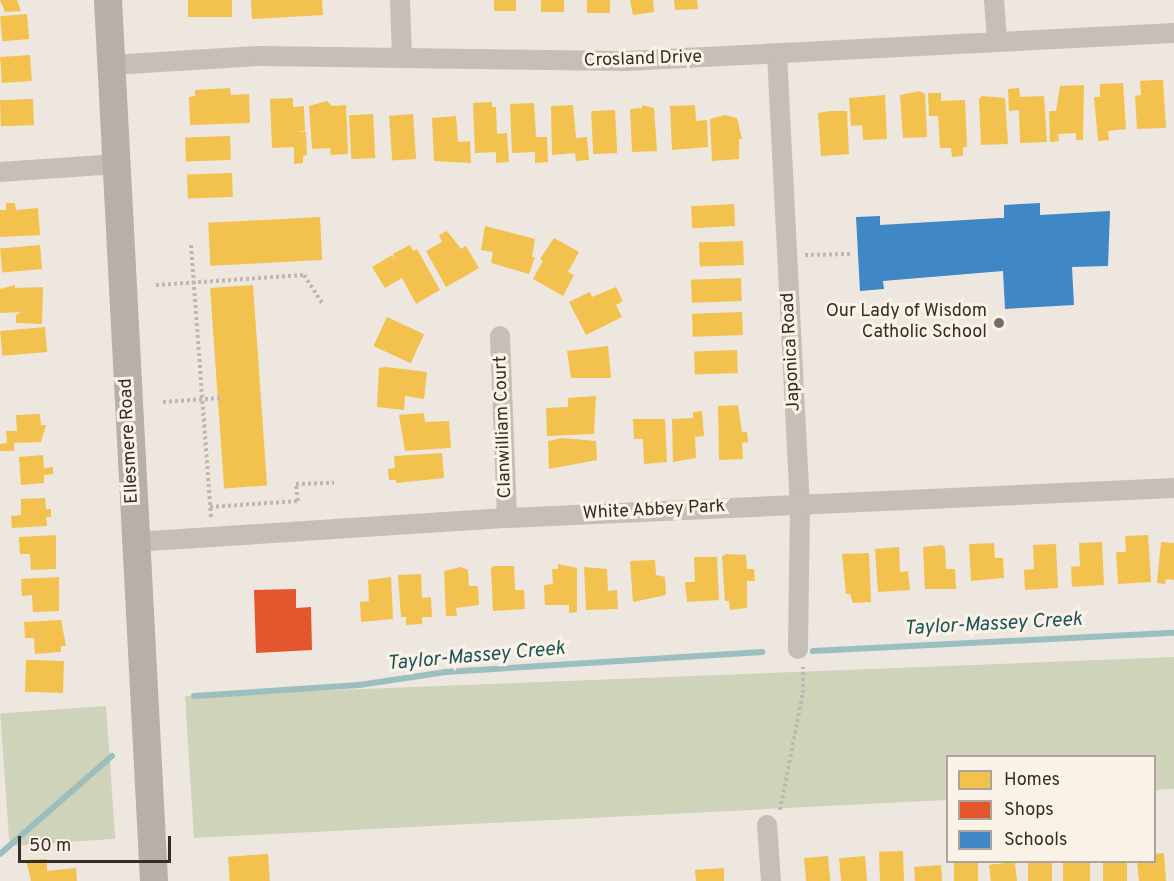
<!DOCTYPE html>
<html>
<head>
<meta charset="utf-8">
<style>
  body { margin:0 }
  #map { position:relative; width:1174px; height:881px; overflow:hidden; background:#ede7e0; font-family:Overpass,sans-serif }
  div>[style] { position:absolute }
  .green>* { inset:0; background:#ced3b9; transform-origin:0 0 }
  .homes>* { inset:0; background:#f2c14e; transform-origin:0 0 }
  .shops>* { inset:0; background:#e4572e }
  .schools>* { inset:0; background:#3f88c5 }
  .stream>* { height:6px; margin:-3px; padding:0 3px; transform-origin:3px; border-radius:3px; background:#9bbfbf }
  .path>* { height:4px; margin-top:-2px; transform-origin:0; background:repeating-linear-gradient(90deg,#bfb7b1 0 3px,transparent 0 6px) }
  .street>* { height:20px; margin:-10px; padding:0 10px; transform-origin:10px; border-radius:10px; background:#c6bfb8 }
  .secondary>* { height:28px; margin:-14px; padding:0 14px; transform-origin:14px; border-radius:14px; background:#b7afa9 }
  .dots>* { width:16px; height:16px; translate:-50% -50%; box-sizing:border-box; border:3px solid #faf2e7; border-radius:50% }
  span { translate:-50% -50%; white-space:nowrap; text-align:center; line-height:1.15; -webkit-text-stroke:6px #faf2e7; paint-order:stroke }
  .street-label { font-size:18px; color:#372c27 }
  .poi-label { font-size:18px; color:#372c27 }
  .right { translate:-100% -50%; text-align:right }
  .water-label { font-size:20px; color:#1b555a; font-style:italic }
  .legend { position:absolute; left:946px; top:755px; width:210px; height:108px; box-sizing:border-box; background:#faf2e7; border:2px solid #aca39a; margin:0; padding:8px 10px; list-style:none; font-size:18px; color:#372c27 }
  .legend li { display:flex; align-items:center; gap:12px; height:30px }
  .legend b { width:30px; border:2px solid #aca39a }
  .scale { position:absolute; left:18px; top:836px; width:153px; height:27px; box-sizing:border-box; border:3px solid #372c27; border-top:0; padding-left:8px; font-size:18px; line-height:21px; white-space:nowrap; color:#372c27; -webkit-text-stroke:4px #faf2e7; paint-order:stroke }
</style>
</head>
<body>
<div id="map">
  <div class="green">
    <div style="clip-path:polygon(1174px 657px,1174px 789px,1155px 790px,1154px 756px,948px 756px,947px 800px,194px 838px,185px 696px)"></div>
    <div style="left:106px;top:706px;width:133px;height:106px;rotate:86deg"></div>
  </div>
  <div class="homes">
    <div style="clip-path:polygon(0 0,17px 0,21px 11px,5px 12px)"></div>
    <div style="left:188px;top:0;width:44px;height:17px"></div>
    <div style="clip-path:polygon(251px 0,322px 0,323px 15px,252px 19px)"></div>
    <div style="left:494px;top:0;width:22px;height:11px"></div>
    <div style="left:541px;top:0;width:23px;height:12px"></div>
    <div style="left:587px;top:0;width:23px;height:13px"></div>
    <div style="clip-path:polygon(630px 0,653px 0,654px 12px,633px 15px)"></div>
    <div style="clip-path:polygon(674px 0,697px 0,698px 9px,675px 10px)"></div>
    <div style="left:27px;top:14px;width:25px;height:27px;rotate:85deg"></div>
    <div style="left:30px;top:55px;width:26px;height:30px;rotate:86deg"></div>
    <div style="clip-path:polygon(1156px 80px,1163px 80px,1166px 128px,1137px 129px,1135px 96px,1141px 95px,1140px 81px)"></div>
    <div style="clip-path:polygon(1123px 83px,1126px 129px,1108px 131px,1109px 140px,1098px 141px,1094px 97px,1100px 97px,1100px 84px)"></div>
    <div style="clip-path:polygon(1084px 85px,1083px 140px,1076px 140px,1076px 133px,1058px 134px,1059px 141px,1050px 142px,1049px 111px,1056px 111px,1060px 86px)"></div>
    <div style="clip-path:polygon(230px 88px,231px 95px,249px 94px,250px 123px,190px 125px,189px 97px,195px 96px,195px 90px)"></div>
    <div style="clip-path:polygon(1019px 88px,1020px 97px,1044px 96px,1047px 142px,1020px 143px,1019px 110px,1009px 111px,1008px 89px)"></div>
    <div style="clip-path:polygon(920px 91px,925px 94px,927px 137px,903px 138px,900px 95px)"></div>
    <div style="clip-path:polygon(928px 93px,941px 93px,941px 101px,965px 100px,967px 147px,963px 147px,963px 156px,952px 157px,951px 148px,940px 148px,938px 116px,929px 116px)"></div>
    <div style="clip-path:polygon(885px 95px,887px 139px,863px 140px,862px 125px,851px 126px,849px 98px)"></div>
    <div style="clip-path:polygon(982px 96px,1005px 98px,1008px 144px,981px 145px,979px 99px)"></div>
    <div style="clip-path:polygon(293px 98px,293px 107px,304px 106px,305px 131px,295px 131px,306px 132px,307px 155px,303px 156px,303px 163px,294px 164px,294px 147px,272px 148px,270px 99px)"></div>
    <div style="left:33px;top:99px;width:26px;height:33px;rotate:88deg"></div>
    <div style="clip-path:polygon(327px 101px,332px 106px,346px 105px,348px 154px,331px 155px,330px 148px,312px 149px,309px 106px)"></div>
    <div style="clip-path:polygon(492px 102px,492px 107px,496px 107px,497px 134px,507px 133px,509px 162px,496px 163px,496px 152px,475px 153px,473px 103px)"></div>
    <div style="clip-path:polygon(534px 103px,536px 137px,547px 137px,548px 162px,535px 163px,535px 152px,512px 153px,510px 104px)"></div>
    <div style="clip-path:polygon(573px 105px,576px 138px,587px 137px,589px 160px,576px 161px,575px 153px,552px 155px,551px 106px)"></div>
    <div style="clip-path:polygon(642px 105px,654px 108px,657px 151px,632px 152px,630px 109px,642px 108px)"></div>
    <div style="clip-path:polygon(695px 105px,696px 121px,707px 120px,708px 147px,672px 150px,670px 106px)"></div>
    <div style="left:615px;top:110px;width:43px;height:24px;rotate:87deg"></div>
    <div style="clip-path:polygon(830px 111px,847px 111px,849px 154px,821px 156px,818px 113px)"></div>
    <div style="left:373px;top:114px;width:44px;height:24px;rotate:87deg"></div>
    <div style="left:413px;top:114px;width:45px;height:24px;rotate:86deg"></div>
    <div style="clip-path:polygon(725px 115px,737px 118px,742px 139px,739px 139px,739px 159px,712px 161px,710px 119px)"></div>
    <div style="clip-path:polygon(456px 116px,458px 142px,470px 141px,471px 163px,434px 161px,432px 118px)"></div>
    <div style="left:230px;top:136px;width:24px;height:45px;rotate:88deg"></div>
    <div style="left:232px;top:173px;width:24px;height:45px;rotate:88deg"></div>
    <div style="clip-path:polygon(6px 203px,15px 203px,16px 210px,38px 208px,40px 235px,0 237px,0 210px,6px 210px)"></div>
    <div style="left:734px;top:204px;width:22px;height:43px;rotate:87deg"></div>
    <div style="left:320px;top:217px;width:43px;height:112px;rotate:87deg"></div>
    <div style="clip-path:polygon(485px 226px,535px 239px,532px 257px,535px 257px,529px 274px,491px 263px,493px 252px,481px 250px)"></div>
    <div style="clip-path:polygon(447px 231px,461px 249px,466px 246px,479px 268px,446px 287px,426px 251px,442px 242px,439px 235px)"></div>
    <div style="clip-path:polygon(554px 238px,579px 252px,568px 272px,574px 275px,563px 296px,533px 279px,543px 261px,540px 259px)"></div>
    <div style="left:743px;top:241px;width:24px;height:44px;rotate:88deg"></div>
    <div style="left:40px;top:245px;width:24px;height:40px;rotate:85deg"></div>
    <div style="clip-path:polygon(410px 245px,413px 251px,417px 249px,440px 290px,416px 304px,402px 278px,385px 288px,372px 267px,392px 255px,395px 261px,393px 254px)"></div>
    <div style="left:741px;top:278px;width:23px;height:50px;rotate:88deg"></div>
    <div style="clip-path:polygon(15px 285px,15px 288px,43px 287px,42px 324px,16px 323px,16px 315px,21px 312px,0 313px,0 289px)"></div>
    <div style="left:253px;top:285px;width:201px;height:43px;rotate:86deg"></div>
    <div style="clip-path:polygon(616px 287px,623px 301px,616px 305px,622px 317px,586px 335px,569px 302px,590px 292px,592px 297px)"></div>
    <div style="left:742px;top:312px;width:23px;height:50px;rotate:88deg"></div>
    <div style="left:387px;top:317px;width:41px;height:32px;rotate:25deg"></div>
    <div style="left:45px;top:327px;width:25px;height:45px;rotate:85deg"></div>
    <div style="clip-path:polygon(608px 346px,611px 378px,571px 378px,567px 351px)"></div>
    <div style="left:737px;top:350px;width:23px;height:43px;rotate:88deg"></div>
    <div style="clip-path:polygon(386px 367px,427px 372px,424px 399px,405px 396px,404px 410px,377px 407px,379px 368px)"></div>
    <div style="clip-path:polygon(596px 396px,594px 434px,547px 436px,546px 408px,568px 407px,568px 398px)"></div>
    <div style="clip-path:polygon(738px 405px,742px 432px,747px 432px,748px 442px,742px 443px,743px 459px,719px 460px,718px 406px)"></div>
    <div style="clip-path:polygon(702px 411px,704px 436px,695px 437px,696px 458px,673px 462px,672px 419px,693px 418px,693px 412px)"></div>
    <div style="clip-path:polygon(424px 413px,425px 422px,449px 421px,451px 448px,405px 451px,399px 415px)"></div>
    <div style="clip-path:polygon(40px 414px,41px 425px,46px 425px,41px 442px,14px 443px,14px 451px,0 451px,0 444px,7px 443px,6px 431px,17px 431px,16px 415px)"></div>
    <div style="clip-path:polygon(633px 419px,665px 419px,667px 462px,644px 464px,643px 439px,634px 439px)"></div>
    <div style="clip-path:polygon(562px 438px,596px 441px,597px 460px,549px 469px,548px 441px)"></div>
    <div style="clip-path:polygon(442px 453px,444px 478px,396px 483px,396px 480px,389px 480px,388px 469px,395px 468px,394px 456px)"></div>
    <div style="clip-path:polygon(43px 455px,44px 468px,53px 467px,53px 474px,44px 475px,44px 483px,21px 485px,19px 457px)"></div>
    <div style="clip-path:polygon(45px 498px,46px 509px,51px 509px,51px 517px,46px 517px,47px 526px,12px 528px,11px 516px,21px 515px,21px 499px)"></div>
    <div style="clip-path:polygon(56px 535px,56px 569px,31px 570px,30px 554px,20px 554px,19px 537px)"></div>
    <div style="clip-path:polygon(1148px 535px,1151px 582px,1118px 584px,1116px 552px,1126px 552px,1125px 536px)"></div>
    <div style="clip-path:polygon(1102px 542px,1104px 585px,1072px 587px,1071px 567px,1080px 566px,1079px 543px)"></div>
    <div style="clip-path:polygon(1161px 542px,1174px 543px,1174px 580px,1166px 579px,1165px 584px,1157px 583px)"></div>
    <div style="clip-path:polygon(994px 543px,995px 558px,1003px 558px,1004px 578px,971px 581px,969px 544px)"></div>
    <div style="clip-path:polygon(1056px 544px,1058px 588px,1025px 590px,1024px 570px,1034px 569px,1033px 545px)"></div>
    <div style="clip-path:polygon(942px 545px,945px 548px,946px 569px,955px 569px,956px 589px,925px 589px,923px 547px)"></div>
    <div style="clip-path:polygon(899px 547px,900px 572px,908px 571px,910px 590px,878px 592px,875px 549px)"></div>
    <div style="clip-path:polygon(869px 553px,871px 602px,853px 603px,850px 594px,846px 594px,842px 554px)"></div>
    <div style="clip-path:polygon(726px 554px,746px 555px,747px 569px,754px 569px,755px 581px,747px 581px,747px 608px,730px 610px,729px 601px,725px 601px,722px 556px)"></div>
    <div style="clip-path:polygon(694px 557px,717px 557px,719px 600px,687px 602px,685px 582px,695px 582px)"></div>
    <div style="clip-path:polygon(655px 560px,656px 575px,665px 577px,666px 595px,633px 602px,630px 561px)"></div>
    <div style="clip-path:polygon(558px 564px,577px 568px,577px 612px,569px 613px,569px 605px,545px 605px,544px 585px,553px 584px,552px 569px,558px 569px)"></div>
    <div style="clip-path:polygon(494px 566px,514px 566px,515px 590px,524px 590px,525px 609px,493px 611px,491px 568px)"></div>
    <div style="clip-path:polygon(461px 567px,468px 570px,469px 586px,478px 586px,479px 605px,456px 608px,457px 616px,446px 616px,444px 571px)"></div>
    <div style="clip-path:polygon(584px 567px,607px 569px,608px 591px,617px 590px,618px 609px,586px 610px)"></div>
    <div style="clip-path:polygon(421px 574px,422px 598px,431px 597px,432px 617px,422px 617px,422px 624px,406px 625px,406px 617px,401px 617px,398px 575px)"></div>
    <div style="clip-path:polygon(59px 577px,59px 611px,33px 612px,32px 595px,22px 596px,21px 579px)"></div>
    <div style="clip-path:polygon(391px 577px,393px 619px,361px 622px,360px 602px,369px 601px,368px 580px)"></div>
    <div style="clip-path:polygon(61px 620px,66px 646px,61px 646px,61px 652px,35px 654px,34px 638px,25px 638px,24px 622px)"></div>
    <div style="left:64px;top:661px;width:32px;height:38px;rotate:92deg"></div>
    <div style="left:903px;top:851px;width:30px;height:24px;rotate:88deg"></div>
    <div style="clip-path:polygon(1164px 853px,1166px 881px,1139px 881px,1137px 862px,1154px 862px,1154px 854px)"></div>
    <div style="left:268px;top:854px;width:27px;height:40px;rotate:86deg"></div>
    <div style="left:828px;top:856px;width:25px;height:24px;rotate:85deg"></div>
    <div style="left:865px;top:856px;width:25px;height:26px;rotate:85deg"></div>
    <div style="clip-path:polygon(47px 859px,47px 871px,76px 868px,77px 881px,31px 881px,26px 860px)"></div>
    <div style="left:954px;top:862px;width:24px;height:19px"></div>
    <div style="left:1015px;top:862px;width:19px;height:26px;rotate:84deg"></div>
    <div style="left:1028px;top:862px;width:24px;height:19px"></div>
    <div style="left:1063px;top:862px;width:27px;height:19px"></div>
    <div style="left:1103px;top:862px;width:24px;height:19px"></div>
    <div style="left:941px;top:865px;width:16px;height:27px;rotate:86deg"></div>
    <div style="clip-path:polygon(724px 868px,724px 881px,696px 881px,695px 870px)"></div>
  </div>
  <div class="shops">
    <div style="clip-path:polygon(296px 589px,296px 608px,311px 607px,312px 650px,256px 653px,254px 590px)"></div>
  </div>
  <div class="schools">
    <div style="clip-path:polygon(1040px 203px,1040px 215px,1110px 211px,1108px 266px,1072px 267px,1074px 305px,1005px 309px,1003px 271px,883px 281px,884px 289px,860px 291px,856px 217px,880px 216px,880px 225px,999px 218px,1004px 218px,1004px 205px)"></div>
  </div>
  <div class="stream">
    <div style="left:813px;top:651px;width:361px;rotate:-2.9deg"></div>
    <div style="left:194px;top:696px;width:165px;rotate:-3.8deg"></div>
    <div style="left:359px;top:685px;width:88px;rotate:-8.5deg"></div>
    <div style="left:446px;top:672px;width:317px;rotate:-3.6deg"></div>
    <div style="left:0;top:854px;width:149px;rotate:-41.2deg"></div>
  </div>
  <div class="path">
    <div style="left:191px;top:245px;width:274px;rotate:85.8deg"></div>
    <div style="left:805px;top:255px;width:47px;rotate:-1.2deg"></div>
    <div style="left:156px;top:285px;width:148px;rotate:-3.9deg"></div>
    <div style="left:304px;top:275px;width:35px;rotate:57deg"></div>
    <div style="left:163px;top:402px;width:57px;rotate:-4deg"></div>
    <div style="left:210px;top:507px;width:88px;rotate:-3.9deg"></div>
    <div style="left:298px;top:501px;width:17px;rotate:-97deg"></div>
    <div style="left:296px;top:484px;width:38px;rotate:-2deg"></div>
    <div style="left:780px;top:810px;width:119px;rotate:-78.9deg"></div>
    <div style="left:803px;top:693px;width:26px;rotate:-90deg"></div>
  </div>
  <div class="street">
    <div style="left:400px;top:0;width:56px;rotate:88deg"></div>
    <div style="left:994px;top:0;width:40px;rotate:85.7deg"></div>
    <div style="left:777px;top:54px;width:451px;rotate:87.1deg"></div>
    <div style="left:800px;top:504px;width:145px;rotate:90.8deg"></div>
    <div style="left:111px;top:65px;width:149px;rotate:-3.5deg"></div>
    <div style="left:260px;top:56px;width:365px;rotate:0.8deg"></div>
    <div style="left:625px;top:61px;width:550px;rotate:-2.92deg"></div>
    <div style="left:0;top:172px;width:117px;rotate:-3.9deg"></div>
    <div style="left:500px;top:336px;width:182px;rotate:87.8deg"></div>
    <div style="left:134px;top:542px;width:374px;rotate:-3.7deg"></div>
    <div style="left:507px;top:518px;width:668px;rotate:-2.58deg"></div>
    <div style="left:767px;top:825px;width:56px;rotate:85.9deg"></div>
  </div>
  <div class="secondary">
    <div style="left:108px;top:0;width:882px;rotate:87.01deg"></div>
  </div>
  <div class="dots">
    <div style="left:999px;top:323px;background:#776d68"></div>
  </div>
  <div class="street-label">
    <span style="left:643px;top:60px;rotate:-2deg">Crosland Drive</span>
    <span style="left:792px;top:352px;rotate:-93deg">Japonica Road</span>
    <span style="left:504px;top:427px;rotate:-92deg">Clanwilliam Court</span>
    <span style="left:130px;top:441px;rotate:-93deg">Ellesmere Road</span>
    <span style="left:654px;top:511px;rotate:-3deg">White Abbey Park</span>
  </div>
  <div class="poi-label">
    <span class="right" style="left:987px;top:323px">Our Lady of Wisdom<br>Catholic School</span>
  </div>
  <div class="water-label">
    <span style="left:993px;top:625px;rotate:-3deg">Taylor-Massey Creek</span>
    <span style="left:476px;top:657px;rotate:-5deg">Taylor-Massey Creek</span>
  </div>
  <ul class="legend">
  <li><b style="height:16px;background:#f2c14e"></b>Homes</li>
  <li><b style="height:16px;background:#e4572e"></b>Shops</li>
  <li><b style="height:16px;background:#3f88c5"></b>Schools</li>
  </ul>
  <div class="scale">50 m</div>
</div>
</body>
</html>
